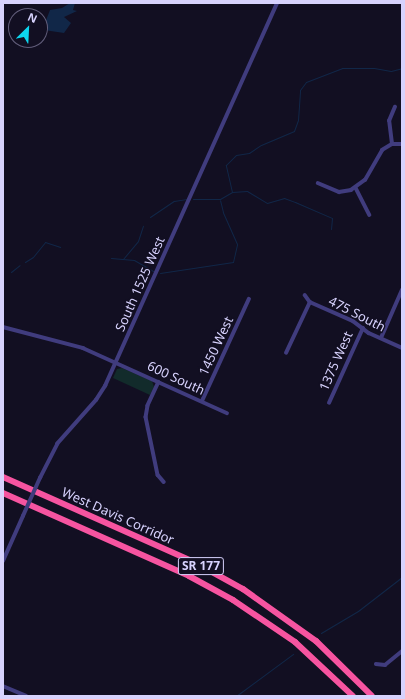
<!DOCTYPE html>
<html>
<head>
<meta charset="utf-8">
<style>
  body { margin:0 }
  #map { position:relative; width:405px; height:699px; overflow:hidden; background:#120f22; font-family:"Noto Sans",sans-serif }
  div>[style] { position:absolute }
  .green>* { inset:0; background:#122b2b }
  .water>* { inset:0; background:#112748 }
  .stream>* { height:1px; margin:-0.5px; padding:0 0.5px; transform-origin:0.5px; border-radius:0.5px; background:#112748 }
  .street>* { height:3.5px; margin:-1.75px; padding:0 1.75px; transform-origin:1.75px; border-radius:1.75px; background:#403c7e }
  .highway>* { height:6px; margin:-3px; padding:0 3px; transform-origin:3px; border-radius:3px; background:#f654a0 }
  .street-bridge>* { height:3.5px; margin:-1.75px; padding:0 1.75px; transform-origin:1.75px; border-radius:1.75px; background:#403c7e }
  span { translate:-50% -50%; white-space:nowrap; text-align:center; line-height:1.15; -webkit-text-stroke:3px #120f22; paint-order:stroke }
  .shield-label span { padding:1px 3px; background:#120f22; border:1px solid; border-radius:3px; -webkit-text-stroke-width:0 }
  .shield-label { font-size:12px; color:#d7d2fd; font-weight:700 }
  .street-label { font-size:13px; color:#d7d2fd }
  .frame { position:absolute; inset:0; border:4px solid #d7d2fd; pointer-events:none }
  .north { position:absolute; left:8px; top:8px; width:40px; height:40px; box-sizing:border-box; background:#120f22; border:1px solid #615d7a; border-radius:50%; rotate:24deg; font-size:11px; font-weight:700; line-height:16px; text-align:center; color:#d7d2fd }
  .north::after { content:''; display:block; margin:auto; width:14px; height:18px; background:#0dd5ee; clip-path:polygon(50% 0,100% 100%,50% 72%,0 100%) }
</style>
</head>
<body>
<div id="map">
  <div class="green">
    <div style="clip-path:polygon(122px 368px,152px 381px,154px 387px,150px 395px,113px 378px,117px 369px)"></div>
  </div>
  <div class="water">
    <div style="clip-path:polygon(70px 3px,75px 3px,73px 10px,77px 11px,64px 17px,71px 23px,64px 33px,44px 30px,43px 28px,50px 10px,62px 8px)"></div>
  </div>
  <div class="stream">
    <div style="left:232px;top:192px;width:15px;rotate:-4deg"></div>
    <div style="left:247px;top:191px;width:23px;rotate:31deg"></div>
    <div style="left:267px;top:203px;width:18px;rotate:-16deg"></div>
    <div style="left:284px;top:198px;width:12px;rotate:20deg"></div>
    <div style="left:295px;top:202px;width:40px;rotate:23.4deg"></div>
    <div style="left:332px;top:218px;width:11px;rotate:95deg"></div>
    <div style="left:193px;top:199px;width:27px"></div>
    <div style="left:220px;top:199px;width:14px;rotate:-30deg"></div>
    <div style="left:232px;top:192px;width:28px;rotate:-103deg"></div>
    <div style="left:226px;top:165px;width:14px;rotate:-45deg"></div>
    <div style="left:236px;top:155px;width:13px;rotate:-9deg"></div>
    <div style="left:249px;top:153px;width:14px;rotate:-34deg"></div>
    <div style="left:261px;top:145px;width:36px;rotate:-23deg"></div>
    <div style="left:294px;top:131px;width:12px;rotate:-70deg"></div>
    <div style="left:298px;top:120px;width:30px;rotate:-86deg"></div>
    <div style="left:300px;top:90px;width:10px;rotate:-53deg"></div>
    <div style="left:306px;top:82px;width:39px;rotate:-21deg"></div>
    <div style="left:342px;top:68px;width:32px"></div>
    <div style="left:374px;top:68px;width:17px;rotate:10deg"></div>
    <div style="left:391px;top:71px;width:11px;rotate:-15deg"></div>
    <div style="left:150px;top:217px;width:29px;rotate:-34deg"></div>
    <div style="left:174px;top:201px;width:12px;rotate:-9deg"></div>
    <div style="left:111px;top:258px;width:23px;rotate:5deg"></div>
    <div style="left:134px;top:260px;width:22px;rotate:30deg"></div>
    <div style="left:123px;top:259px;width:23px;rotate:-50deg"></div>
    <div style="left:138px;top:241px;width:16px;rotate:-72deg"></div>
    <div style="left:25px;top:262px;width:9px;rotate:-32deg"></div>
    <div style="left:33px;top:257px;width:19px;rotate:-51deg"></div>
    <div style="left:45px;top:242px;width:16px;rotate:18deg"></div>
    <div style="left:11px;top:272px;width:11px;rotate:-38deg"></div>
    <div style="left:160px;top:273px;width:74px;rotate:-8.6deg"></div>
    <div style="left:233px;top:262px;width:18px;rotate:-77deg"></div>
    <div style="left:237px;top:244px;width:35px;rotate:-114deg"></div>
    <div style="left:223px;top:212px;width:12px;rotate:-104deg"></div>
    <div style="left:321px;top:633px;width:43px;rotate:-30.7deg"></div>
    <div style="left:358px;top:611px;width:56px;rotate:-37.7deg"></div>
    <div style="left:236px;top:696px;width:71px;rotate:-36.4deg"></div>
  </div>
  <div class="street">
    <div style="left:392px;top:144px;width:23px;rotate:-97deg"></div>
    <div style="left:389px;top:121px;width:15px;rotate:-67deg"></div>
    <div style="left:318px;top:183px;width:23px;rotate:23deg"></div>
    <div style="left:339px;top:192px;width:12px;rotate:-9deg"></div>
    <div style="left:351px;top:190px;width:17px;rotate:-36deg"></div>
    <div style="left:365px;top:180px;width:34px;rotate:-60deg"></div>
    <div style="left:382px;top:150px;width:12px;rotate:-31deg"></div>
    <div style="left:392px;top:144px;width:10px"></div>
    <div style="left:356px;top:188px;width:30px;rotate:63deg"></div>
    <div style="left:305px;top:295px;width:9px;rotate:54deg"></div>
    <div style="left:310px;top:302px;width:47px;rotate:23.8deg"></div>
    <div style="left:353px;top:321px;width:20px;rotate:37deg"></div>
    <div style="left:369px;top:333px;width:36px;rotate:24deg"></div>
    <div style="left:3px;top:327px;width:83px;rotate:14.7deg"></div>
    <div style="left:83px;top:348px;width:158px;rotate:24.3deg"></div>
    <div style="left:381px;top:338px;width:52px;rotate:-66.4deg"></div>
    <div style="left:286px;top:353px;width:56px;rotate:-64.8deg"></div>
    <div style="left:159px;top:382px;width:26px;rotate:115deg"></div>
    <div style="left:148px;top:406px;width:11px;rotate:100deg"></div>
    <div style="left:146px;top:417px;width:59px;rotate:78.3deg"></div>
    <div style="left:158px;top:475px;width:9px;rotate:49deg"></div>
    <div style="left:202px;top:401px;width:112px;rotate:-65.3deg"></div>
    <div style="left:329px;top:403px;width:82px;rotate:-65.6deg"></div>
    <div style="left:40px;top:478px;width:38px;rotate:-63deg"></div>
    <div style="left:57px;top:444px;width:59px;rotate:-48.4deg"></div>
    <div style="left:96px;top:400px;width:17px;rotate:-57deg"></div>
    <div style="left:105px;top:386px;width:420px;rotate:-65.8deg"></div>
    <div style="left:3px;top:561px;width:49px;rotate:-66deg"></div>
    <div style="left:376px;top:664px;width:9px;rotate:6deg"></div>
    <div style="left:385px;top:665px;width:22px;rotate:-39deg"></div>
    <div style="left:3px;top:686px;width:25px;rotate:23deg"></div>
  </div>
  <div class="highway">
    <div style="left:3px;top:477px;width:209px;rotate:24deg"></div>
    <div style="left:194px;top:562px;width:56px;rotate:28.9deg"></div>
    <div style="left:243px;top:589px;width:90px;rotate:35.5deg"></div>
    <div style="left:316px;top:641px;width:78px;rotate:44.5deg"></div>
    <div style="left:3px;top:493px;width:204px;rotate:24deg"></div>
    <div style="left:189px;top:576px;width:50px;rotate:28.6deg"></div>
    <div style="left:233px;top:600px;width:75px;rotate:34.1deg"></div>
    <div style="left:295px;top:642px;width:79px;rotate:43deg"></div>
  </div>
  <div class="street-bridge">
    <div style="left:23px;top:516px;width:42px;rotate:-65.9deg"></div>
  </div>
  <div class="shield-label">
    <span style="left:201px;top:566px">SR 177</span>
  </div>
  <div class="street-label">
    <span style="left:140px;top:284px;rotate:-66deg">South 1525 West</span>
    <span style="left:357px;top:314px;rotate:27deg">475 South</span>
    <span style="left:216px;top:346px;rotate:-65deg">1450 West</span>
    <span style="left:336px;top:361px;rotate:-66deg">1375 West</span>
    <span style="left:176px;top:378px;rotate:25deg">600 South</span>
    <span style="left:118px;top:516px;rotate:24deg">West Davis Corridor</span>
  </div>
  <div class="frame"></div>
  <div class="north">N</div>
</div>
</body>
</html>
